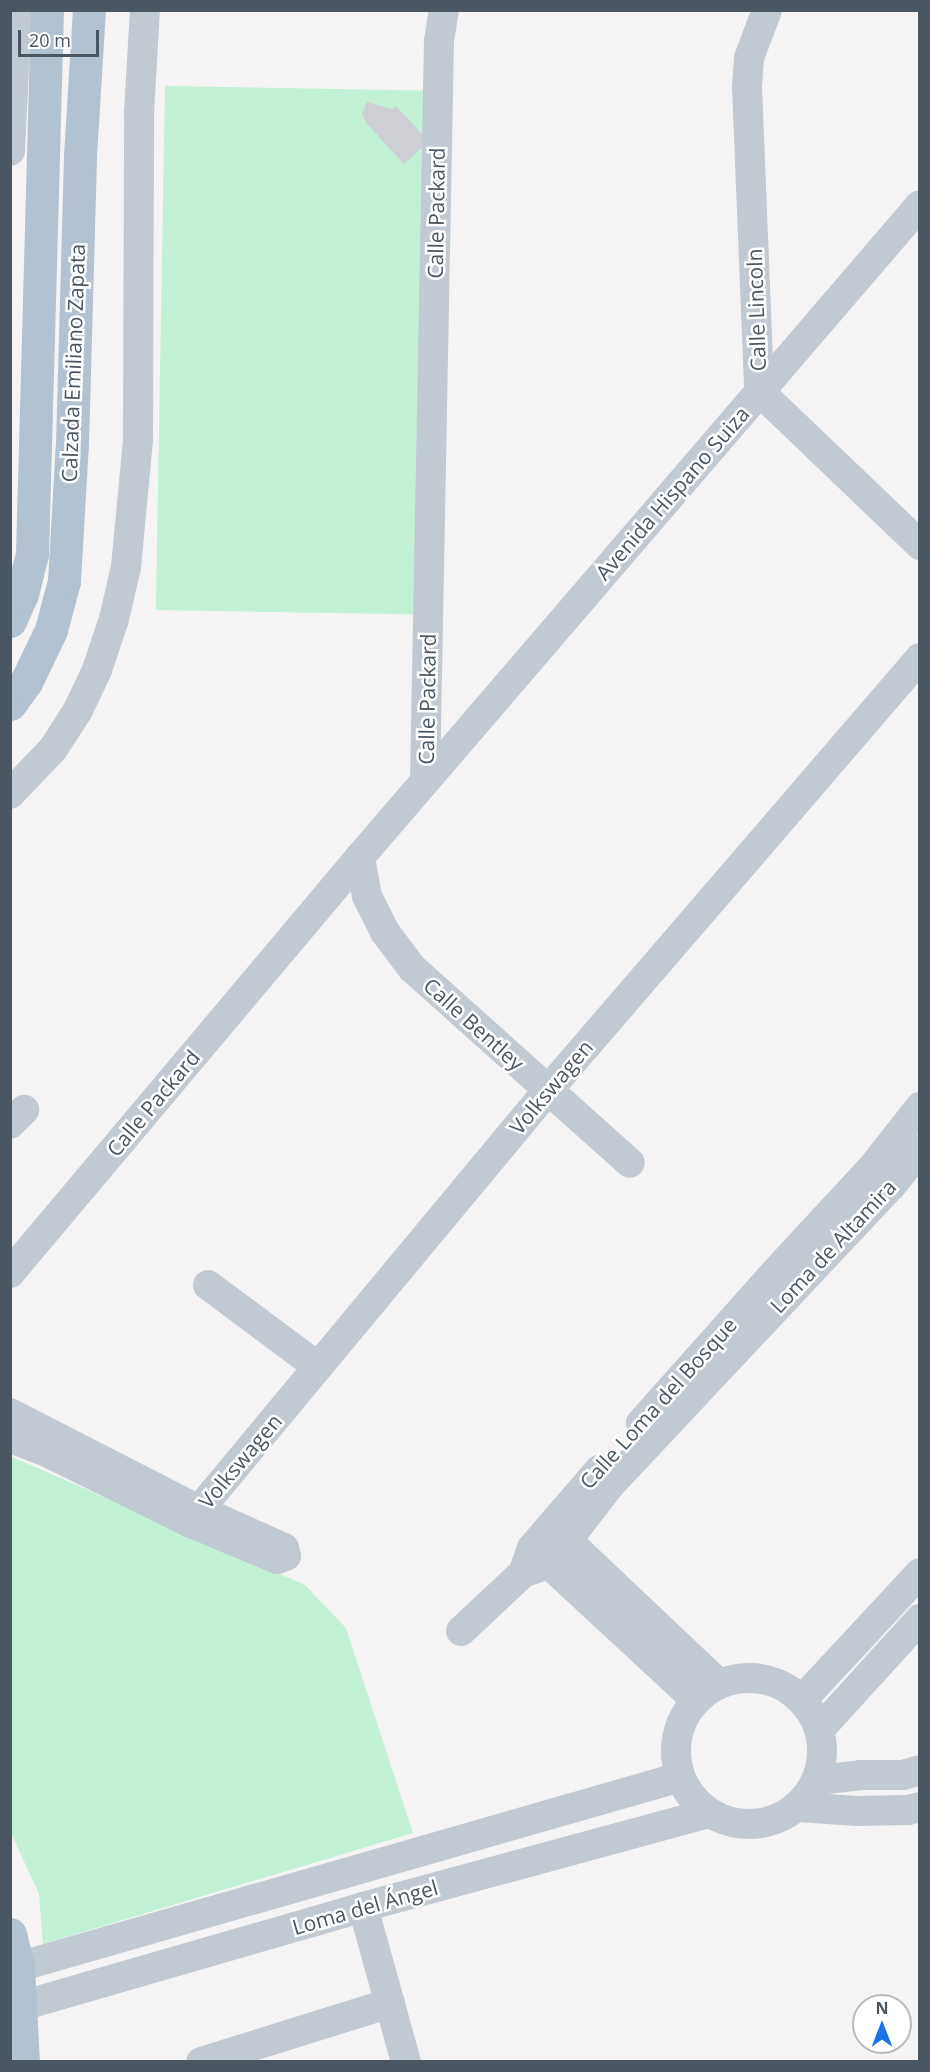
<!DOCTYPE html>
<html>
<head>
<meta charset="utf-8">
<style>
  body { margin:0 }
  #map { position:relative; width:930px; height:2072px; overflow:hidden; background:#f5f3f3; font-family:"Open Sans",sans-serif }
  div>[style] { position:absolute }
  .green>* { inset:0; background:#c3f1d5; transform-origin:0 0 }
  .building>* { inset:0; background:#cdcfd5 }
  .minor>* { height:30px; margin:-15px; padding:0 15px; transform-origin:15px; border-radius:15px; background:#c1cad2 }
  .minor>.ring { margin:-15px; padding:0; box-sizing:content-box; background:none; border:30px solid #c1cad2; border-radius:50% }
  .primary>* { height:33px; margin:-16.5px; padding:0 16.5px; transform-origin:16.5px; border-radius:16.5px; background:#b3c2d1 }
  span { translate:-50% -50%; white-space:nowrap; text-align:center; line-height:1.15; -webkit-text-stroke:5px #fff; paint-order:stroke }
  .street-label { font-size:21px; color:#4a5661 }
  .frame { position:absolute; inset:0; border:12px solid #4a5661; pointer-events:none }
  .north { position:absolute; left:852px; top:1994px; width:60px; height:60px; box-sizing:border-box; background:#fff; border:2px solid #b7bbc0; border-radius:50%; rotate:0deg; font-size:16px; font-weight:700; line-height:24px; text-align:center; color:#4a5661 }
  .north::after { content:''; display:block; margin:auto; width:21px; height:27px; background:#1a73e8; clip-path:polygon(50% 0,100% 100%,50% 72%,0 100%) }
  .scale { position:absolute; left:18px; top:30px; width:81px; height:27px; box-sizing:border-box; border:3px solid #4a5661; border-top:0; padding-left:8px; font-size:18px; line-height:21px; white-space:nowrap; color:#4a5661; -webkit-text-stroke:4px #fff; paint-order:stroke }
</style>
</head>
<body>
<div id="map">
  <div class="green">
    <div style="left:165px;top:86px;width:267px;height:524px;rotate:1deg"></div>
    <div style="clip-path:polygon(10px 1456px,305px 1585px,346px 1628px,413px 1833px,43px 1944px,39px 1894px,11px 1833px)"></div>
  </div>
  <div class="building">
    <div style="clip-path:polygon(367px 102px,392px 109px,396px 106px,429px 141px,404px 164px,367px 124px,362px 114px)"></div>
  </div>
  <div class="minor">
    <div style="left:767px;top:10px;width:51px;rotate:110.6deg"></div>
    <div style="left:749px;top:58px;width:29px;rotate:94deg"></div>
    <div style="left:747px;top:87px;width:304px;rotate:87.7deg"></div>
    <div style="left:759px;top:391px;width:223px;rotate:43.7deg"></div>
    <div style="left:10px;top:151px;width:141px;rotate:-87.2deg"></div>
    <div style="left:425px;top:781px;width:740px;rotate:-88.92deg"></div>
    <div style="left:439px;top:41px;width:31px;rotate:-81deg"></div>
    <div style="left:10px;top:794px;width:62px;rotate:-46.3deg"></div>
    <div style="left:53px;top:749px;width:46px;rotate:-57.3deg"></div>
    <div style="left:78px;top:710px;width:44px;rotate:-64.6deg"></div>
    <div style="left:97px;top:670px;width:54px;rotate:-71.6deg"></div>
    <div style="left:114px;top:619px;width:53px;rotate:-77deg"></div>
    <div style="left:126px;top:567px;width:129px;rotate:-84.6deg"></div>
    <div style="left:138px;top:439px;width:326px;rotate:-89.8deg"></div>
    <div style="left:139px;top:113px;width:103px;rotate:-86.7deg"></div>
    <div style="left:360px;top:857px;width:40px;rotate:80deg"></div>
    <div style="left:367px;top:896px;width:40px;rotate:63.4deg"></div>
    <div style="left:385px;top:932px;width:45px;rotate:53.1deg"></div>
    <div style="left:412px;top:968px;width:292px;rotate:41.8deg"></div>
    <div style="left:10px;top:1124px;width:20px;rotate:-45deg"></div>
    <div style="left:10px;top:1273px;width:544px;rotate:-49.92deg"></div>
    <div style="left:360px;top:857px;width:859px;rotate:-49.34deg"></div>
    <div style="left:208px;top:1285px;width:137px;rotate:36.7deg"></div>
    <div style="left:10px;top:1413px;width:212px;rotate:27.2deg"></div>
    <div style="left:199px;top:1510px;width:93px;rotate:24.1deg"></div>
    <div style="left:284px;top:1548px;width:8px;rotate:76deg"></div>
    <div style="left:286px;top:1556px;width:9px;rotate:162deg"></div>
    <div style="left:277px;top:1559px;width:95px;rotate:-157.2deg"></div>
    <div style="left:189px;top:1522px;width:158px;rotate:-153.8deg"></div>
    <div style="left:47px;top:1452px;width:40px;rotate:-159deg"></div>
    <div style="left:641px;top:1423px;width:194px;rotate:-48.3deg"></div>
    <div style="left:770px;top:1278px;width:150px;rotate:-47.2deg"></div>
    <div style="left:872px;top:1168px;width:78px;rotate:-51.8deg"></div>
    <div style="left:189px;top:1522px;width:562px;rotate:-50.27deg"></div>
    <div style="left:548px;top:1090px;width:570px;rotate:-49.27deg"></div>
    <div style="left:553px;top:1527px;width:228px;rotate:43.4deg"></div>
    <div style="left:534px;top:1550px;width:221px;rotate:42.8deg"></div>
    <div style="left:523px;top:1573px;width:27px;rotate:-70deg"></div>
    <div style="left:532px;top:1548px;width:103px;rotate:-49.3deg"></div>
    <div style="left:461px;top:1631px;width:85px;rotate:-43.1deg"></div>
    <div style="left:523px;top:1573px;width:29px;rotate:-20deg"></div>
    <div style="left:550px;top:1563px;width:97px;rotate:-52.5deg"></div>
    <div style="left:609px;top:1486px;width:412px;rotate:-46.8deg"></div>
    <div style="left:891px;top:1186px;width:46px;rotate:-51.1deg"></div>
    <div class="ring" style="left:676px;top:1678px;width:116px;height:116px"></div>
    <div style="left:802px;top:1700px;width:173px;rotate:-47.1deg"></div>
    <div style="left:820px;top:1729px;width:149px;rotate:-47.7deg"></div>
    <div style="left:818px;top:1780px;width:44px;rotate:-6.5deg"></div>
    <div style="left:862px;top:1775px;width:41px"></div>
    <div style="left:903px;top:1775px;width:18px;rotate:-16deg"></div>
    <div style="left:798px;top:1807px;width:59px;rotate:3.9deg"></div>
    <div style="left:857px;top:1811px;width:51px;rotate:-1.1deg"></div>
    <div style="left:908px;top:1810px;width:12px;rotate:-14deg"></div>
    <div style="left:363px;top:1907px;width:161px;rotate:74.5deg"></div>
    <div style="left:18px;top:1967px;width:689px;rotate:-16.01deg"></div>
    <div style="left:21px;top:2006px;width:356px;rotate:-16.1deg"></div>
    <div style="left:363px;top:1907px;width:359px;rotate:-15.2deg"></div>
    <div style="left:201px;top:2062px;width:198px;rotate:-17.3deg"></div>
  </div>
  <div class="primary">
    <div style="left:10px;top:621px;width:30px;rotate:-66deg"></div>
    <div style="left:22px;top:594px;width:41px;rotate:-76deg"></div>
    <div style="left:32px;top:554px;width:544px;rotate:-88.42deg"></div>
    <div style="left:10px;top:704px;width:27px;rotate:-54deg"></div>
    <div style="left:26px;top:682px;width:58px;rotate:-64.3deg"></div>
    <div style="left:51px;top:630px;width:51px;rotate:-75.1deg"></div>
    <div style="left:64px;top:581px;width:137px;rotate:-86.7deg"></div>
    <div style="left:72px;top:444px;width:288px;rotate:-88.4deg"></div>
    <div style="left:80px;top:156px;width:146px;rotate:-86.5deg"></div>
    <div style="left:10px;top:1934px;width:34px;rotate:76deg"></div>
    <div style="left:18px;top:1967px;width:95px;rotate:87deg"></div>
  </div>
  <div class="street-label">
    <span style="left:436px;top:213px;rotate:-89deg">Calle Packard</span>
    <span style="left:756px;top:310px;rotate:-92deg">Calle Lincoln</span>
    <span style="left:73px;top:363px;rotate:-88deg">Calzada Emiliano Zapata</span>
    <span style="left:672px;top:493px;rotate:-49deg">Avenida Hispano Suiza</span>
    <span style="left:427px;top:699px;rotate:-89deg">Calle Packard</span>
    <span style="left:474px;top:1024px;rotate:42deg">Calle Bentley</span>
    <span style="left:551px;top:1087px;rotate:-50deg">Volkswagen</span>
    <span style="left:153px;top:1103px;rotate:-50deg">Calle Packard</span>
    <span style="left:833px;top:1246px;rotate:-47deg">Loma de Altamira</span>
    <span style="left:658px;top:1403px;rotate:-48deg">Calle Loma del Bosque</span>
    <span style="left:240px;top:1461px;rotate:-50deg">Volkswagen</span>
    <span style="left:365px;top:1907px;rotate:-16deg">Loma del Ángel</span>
  </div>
  <div class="frame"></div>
  <div class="north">N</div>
  <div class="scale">20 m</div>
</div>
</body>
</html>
